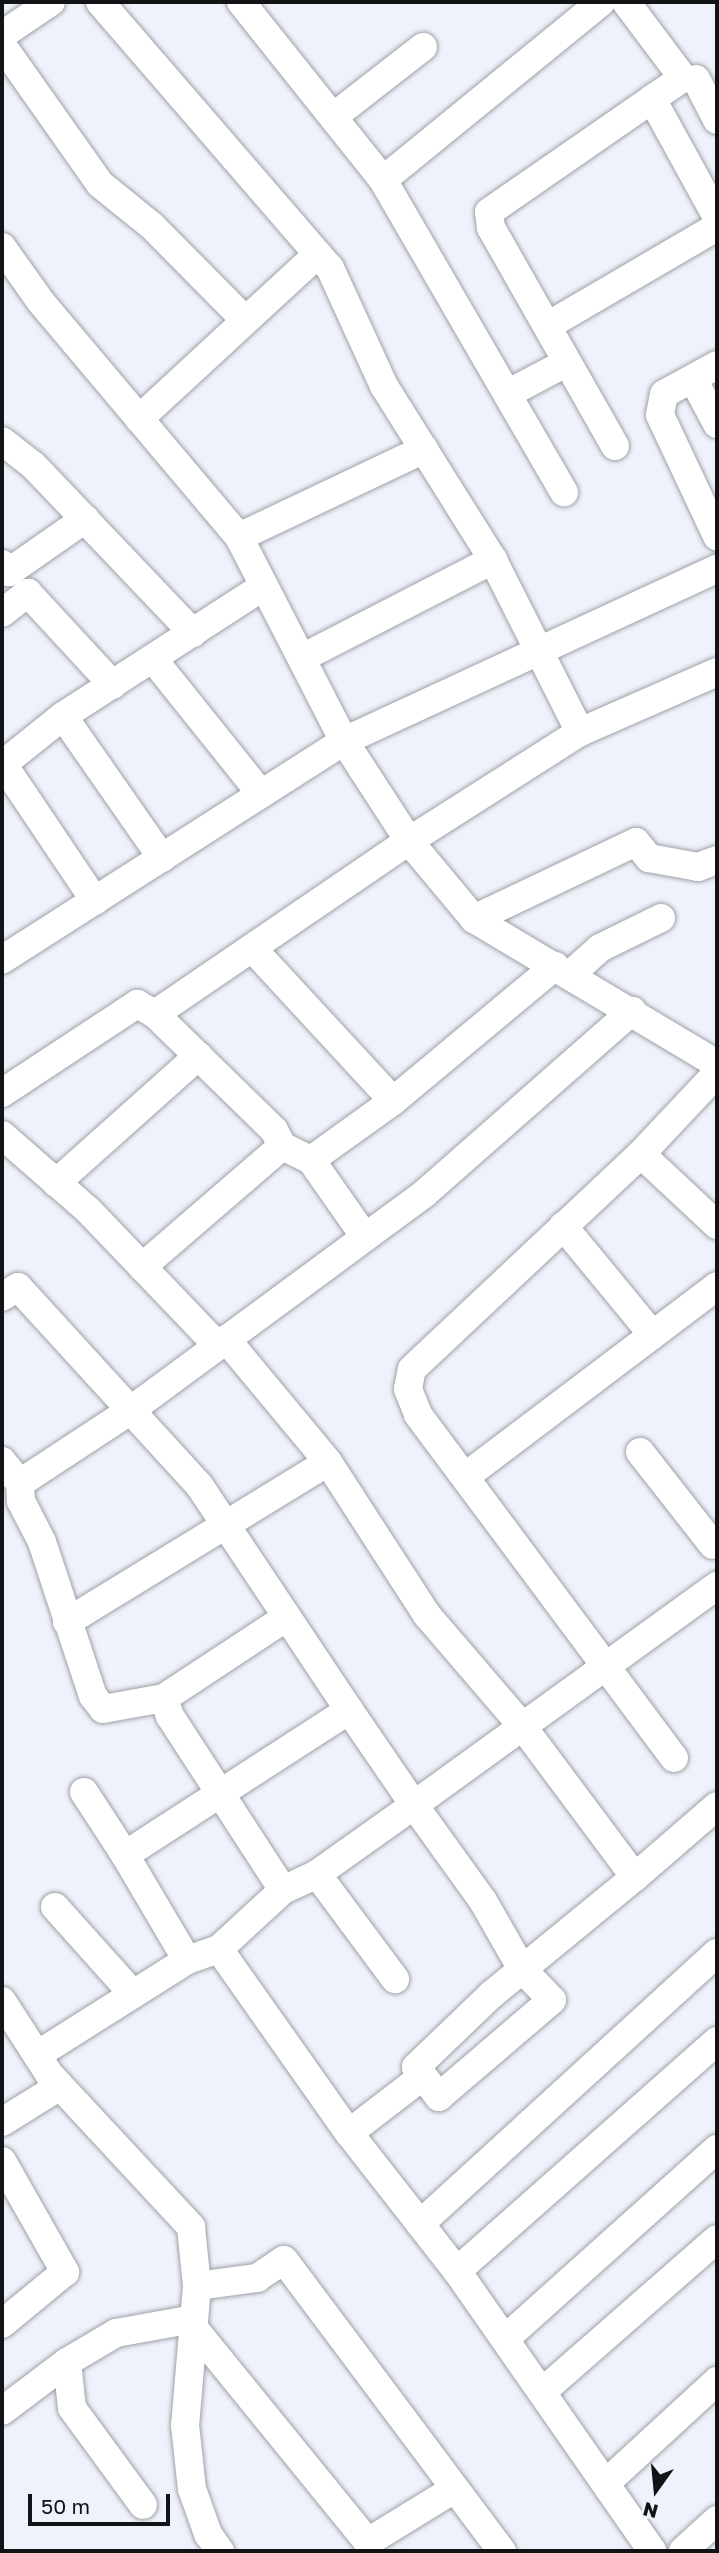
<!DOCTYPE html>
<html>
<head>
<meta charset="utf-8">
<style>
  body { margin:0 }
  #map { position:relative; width:719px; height:2553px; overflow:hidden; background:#eff2fa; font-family:"Golos Text",sans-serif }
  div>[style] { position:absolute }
  .roads { filter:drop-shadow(0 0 2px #9ea1a9) drop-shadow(0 0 2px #9ea1a9) }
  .minor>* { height:28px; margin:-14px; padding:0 14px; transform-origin:14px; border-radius:14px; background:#fff }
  span { translate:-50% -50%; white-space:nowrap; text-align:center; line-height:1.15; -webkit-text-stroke:7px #eff2fa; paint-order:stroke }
  .frame { position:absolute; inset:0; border:4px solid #121316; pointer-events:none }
  .north { position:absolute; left:621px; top:2455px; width:70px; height:70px; -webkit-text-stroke:5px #eff2fa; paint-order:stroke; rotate:195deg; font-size:19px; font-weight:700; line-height:28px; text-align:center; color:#121316 }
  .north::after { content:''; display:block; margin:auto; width:24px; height:32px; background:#121316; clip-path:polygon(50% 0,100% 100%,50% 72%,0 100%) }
  .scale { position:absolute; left:28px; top:2494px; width:142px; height:32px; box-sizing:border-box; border:4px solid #121316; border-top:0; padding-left:9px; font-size:21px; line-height:24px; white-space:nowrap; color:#121316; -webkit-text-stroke:5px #eff2fa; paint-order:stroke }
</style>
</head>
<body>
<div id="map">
  <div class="roads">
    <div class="minor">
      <div style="left:100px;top:2px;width:352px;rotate:49.2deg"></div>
      <div style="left:330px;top:268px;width:130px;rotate:65.4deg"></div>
      <div style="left:384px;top:386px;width:205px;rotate:57.9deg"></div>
      <div style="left:493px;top:560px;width:193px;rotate:63.2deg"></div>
      <div style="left:241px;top:2px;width:228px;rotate:51.4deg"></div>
      <div style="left:383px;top:180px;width:281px;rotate:-39.2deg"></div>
      <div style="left:626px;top:2px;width:95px;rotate:53.1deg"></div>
      <div style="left:683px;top:78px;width:37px;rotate:146deg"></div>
      <div style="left:652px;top:99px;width:135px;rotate:61.2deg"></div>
      <div style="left:2px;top:35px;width:59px;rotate:-34deg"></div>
      <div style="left:2px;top:45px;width:170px;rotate:54.8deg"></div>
      <div style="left:100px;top:184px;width:67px;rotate:38.9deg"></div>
      <div style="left:152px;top:226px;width:131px;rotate:45.3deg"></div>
      <div style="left:696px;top:79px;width:46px;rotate:62.9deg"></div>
      <div style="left:333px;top:117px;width:114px;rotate:-37.9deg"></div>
      <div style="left:383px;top:180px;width:361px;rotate:59.9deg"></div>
      <div style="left:2px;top:247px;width:67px;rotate:54.7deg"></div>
      <div style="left:41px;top:302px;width:307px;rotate:49.9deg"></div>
      <div style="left:239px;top:537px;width:229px;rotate:62.8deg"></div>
      <div style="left:344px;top:741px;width:406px;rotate:147.4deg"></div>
      <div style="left:549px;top:325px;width:194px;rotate:-30.3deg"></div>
      <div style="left:717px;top:365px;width:60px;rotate:151.3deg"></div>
      <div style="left:664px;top:394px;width:21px;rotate:101deg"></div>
      <div style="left:660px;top:415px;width:134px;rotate:64.8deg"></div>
      <div style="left:693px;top:379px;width:51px;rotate:61.9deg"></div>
      <div style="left:509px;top:393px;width:64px;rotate:-27.8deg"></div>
      <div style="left:139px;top:419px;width:243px;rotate:-42.7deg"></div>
      <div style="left:2px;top:441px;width:39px;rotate:38deg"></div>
      <div style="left:33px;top:465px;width:232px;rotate:46.4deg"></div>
      <div style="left:615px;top:446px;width:251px;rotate:-119.6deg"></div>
      <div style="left:491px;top:228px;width:16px;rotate:-97deg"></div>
      <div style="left:489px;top:212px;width:198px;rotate:-34.7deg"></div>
      <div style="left:239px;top:537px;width:205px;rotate:-25.4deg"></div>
      <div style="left:2px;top:564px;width:11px;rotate:49deg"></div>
      <div style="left:9px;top:572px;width:93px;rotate:-34.9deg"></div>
      <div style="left:2px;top:613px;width:33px;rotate:-38deg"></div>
      <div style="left:28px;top:593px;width:125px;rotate:47.3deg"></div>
      <div style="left:302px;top:658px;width:215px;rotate:-27.2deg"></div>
      <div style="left:153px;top:659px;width:173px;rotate:51.3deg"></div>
      <div style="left:717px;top:672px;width:150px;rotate:156.3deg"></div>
      <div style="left:580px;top:732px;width:203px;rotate:147.5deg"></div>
      <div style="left:409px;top:841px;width:102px;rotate:50.2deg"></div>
      <div style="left:474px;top:919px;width:283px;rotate:30.8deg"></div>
      <div style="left:63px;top:716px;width:77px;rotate:141.3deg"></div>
      <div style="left:3px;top:764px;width:165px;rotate:56.1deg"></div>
      <div style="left:162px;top:858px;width:173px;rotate:-124.9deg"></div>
      <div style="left:63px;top:716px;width:239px;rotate:-32.9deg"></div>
      <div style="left:474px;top:919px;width:179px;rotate:-25.4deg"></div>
      <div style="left:636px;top:842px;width:21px;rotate:51deg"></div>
      <div style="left:649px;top:858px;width:50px;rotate:10.4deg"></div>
      <div style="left:698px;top:867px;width:20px;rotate:-20deg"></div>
      <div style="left:252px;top:948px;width:208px;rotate:47.3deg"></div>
      <div style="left:570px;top:975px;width:40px;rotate:-42deg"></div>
      <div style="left:600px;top:948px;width:68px;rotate:-26.2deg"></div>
      <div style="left:155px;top:1014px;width:166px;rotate:44.3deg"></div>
      <div style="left:274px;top:1130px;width:18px;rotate:63deg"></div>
      <div style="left:282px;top:1146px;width:32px;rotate:26deg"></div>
      <div style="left:311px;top:1160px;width:94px;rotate:55deg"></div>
      <div style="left:2px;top:1093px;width:162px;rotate:-33.4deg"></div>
      <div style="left:137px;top:1004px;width:21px;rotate:29deg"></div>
      <div style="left:155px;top:1014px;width:307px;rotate:-34.3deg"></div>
      <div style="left:409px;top:841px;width:119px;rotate:-123deg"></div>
      <div style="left:344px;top:741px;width:411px;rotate:-24.8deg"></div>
      <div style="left:2px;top:1135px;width:114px;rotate:41.1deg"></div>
      <div style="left:88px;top:1210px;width:187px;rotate:46.3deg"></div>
      <div style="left:641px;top:1154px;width:104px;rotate:43.1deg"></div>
      <div style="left:311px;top:1160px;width:101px;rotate:-35.7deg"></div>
      <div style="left:393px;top:1101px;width:211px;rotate:-39.8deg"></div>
      <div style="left:56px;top:1183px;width:191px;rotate:-41.8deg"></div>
      <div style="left:563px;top:1226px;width:141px;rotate:50.5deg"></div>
      <div style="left:142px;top:1267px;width:185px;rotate:-40.8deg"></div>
      <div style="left:2px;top:1297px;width:19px;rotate:-32deg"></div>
      <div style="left:18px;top:1287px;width:268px;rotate:47.6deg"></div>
      <div style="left:199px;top:1485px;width:270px;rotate:56.3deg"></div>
      <div style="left:226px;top:1339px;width:160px;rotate:50.3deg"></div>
      <div style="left:328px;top:1462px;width:182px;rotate:57.1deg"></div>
      <div style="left:427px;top:1615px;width:148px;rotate:49.4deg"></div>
      <div style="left:523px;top:1727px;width:187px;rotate:53.3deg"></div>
      <div style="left:635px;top:1877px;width:186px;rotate:140.7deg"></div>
      <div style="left:491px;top:1995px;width:104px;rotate:136.2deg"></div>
      <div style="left:416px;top:2067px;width:11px;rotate:52deg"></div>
      <div style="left:640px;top:1452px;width:118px;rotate:51.9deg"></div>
      <div style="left:2px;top:1461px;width:28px;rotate:51deg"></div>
      <div style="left:20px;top:1483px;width:18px;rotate:87deg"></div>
      <div style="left:21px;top:1501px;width:46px;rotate:62.9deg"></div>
      <div style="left:42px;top:1542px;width:162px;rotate:71.7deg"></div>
      <div style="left:93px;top:1696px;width:16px;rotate:52deg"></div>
      <div style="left:103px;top:1709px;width:62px;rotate:-10.2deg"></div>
      <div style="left:164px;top:1698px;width:147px;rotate:-33.4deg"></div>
      <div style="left:466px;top:1476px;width:315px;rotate:-37.1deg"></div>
      <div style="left:20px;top:1483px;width:133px;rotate:-33.3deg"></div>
      <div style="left:131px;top:1410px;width:365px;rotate:-36.4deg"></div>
      <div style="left:425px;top:1193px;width:276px;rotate:-41.3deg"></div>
      <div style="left:67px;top:1622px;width:306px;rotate:-31.5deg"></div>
      <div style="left:164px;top:1698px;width:19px;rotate:72deg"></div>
      <div style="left:170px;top:1716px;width:207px;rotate:57deg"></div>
      <div style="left:674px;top:1758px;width:429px;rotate:-126.7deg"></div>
      <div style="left:418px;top:1414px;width:27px;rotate:-112deg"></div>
      <div style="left:408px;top:1389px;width:20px;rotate:-79deg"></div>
      <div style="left:412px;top:1369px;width:314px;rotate:-43.2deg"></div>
      <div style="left:641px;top:1154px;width:111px;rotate:-46.8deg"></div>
      <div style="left:84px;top:1792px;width:75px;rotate:56.9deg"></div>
      <div style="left:317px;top:1874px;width:131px;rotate:53.4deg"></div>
      <div style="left:635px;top:1877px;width:108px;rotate:-40.9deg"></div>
      <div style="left:55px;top:1907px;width:117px;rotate:48.1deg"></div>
      <div style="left:219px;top:1949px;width:87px;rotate:-42.7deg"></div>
      <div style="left:283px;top:1890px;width:38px;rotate:-25deg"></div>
      <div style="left:317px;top:1874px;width:119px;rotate:-35.4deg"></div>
      <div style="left:414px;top:1805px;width:118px;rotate:54.3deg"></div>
      <div style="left:483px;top:1901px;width:78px;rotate:60.2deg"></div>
      <div style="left:522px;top:1969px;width:43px;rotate:45.9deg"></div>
      <div style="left:552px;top:2000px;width:149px;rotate:139.4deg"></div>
      <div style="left:439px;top:2097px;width:26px;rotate:-127deg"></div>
      <div style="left:423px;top:2076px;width:93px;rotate:142.4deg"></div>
      <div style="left:187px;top:1960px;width:34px;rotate:-19deg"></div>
      <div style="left:219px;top:1949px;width:225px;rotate:54.8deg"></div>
      <div style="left:349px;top:2133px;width:175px;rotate:52deg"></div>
      <div style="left:457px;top:2271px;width:341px;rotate:55.1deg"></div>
      <div style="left:2px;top:2001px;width:87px;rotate:57.2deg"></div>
      <div style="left:49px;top:2074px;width:209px;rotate:47.1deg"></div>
      <div style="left:191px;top:2227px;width:59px;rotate:84.2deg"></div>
      <div style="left:197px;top:2286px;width:140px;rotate:94.9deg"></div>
      <div style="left:185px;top:2425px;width:64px;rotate:83.8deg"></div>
      <div style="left:192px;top:2489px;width:48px;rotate:70.4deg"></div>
      <div style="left:208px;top:2534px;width:21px;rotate:55deg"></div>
      <div style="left:37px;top:2055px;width:178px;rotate:-32.3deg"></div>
      <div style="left:187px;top:1960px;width:122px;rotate:-120.6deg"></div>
      <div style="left:125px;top:1855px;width:267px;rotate:-32.9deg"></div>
      <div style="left:349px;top:1710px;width:115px;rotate:55.6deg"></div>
      <div style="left:414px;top:1805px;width:374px;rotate:-35.9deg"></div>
      <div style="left:2px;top:2122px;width:68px;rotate:-31.8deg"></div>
      <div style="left:2px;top:2161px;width:128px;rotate:60.4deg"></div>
      <div style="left:65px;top:2272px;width:82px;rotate:140.5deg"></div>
      <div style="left:420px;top:2224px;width:402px;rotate:-42.4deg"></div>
      <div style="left:457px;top:2271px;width:347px;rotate:-41.5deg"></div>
      <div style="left:197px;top:2286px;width:61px;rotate:-7.6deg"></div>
      <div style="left:257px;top:2278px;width:32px;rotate:-34deg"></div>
      <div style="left:284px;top:2260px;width:364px;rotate:53.2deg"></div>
      <div style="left:193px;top:2327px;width:277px;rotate:50.9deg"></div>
      <div style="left:368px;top:2542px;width:101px;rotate:-31.6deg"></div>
      <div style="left:505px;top:2339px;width:285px;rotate:-41.9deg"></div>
      <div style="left:67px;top:2362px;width:57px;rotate:-30.6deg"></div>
      <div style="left:116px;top:2333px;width:79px;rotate:-10.2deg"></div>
      <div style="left:542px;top:2392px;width:232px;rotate:-41.2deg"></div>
      <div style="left:2px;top:2411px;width:81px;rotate:-37deg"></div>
      <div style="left:67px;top:2362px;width:46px;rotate:83.8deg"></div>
      <div style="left:72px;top:2408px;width:120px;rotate:53.8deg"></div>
      <div style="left:606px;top:2483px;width:151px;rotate:-42.6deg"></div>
      <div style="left:683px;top:2551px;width:46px;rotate:-42.4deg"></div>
    </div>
  </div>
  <div class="frame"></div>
  <div class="north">N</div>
  <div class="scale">50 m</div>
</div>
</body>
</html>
